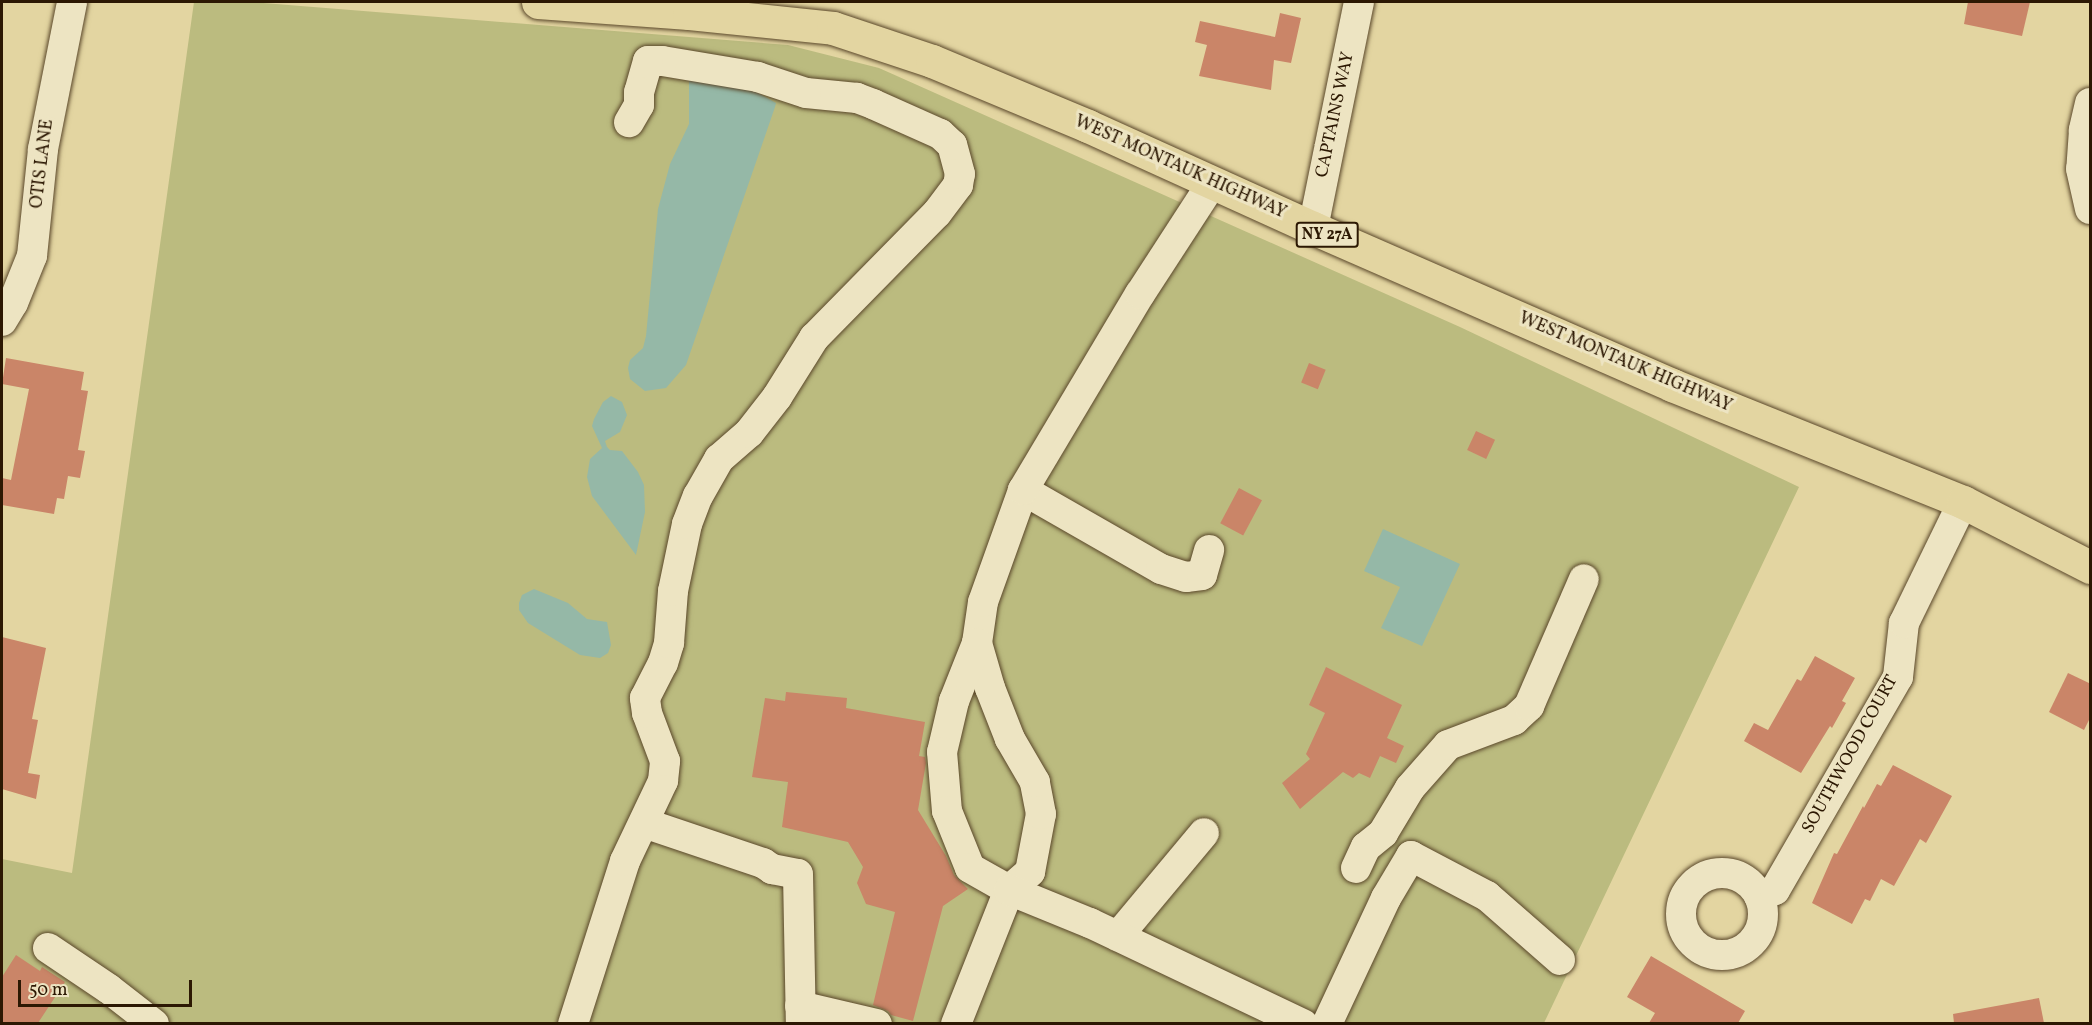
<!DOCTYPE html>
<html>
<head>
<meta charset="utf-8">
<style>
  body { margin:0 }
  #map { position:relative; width:2092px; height:1025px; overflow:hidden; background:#e3d5a1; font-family:Vollkorn,serif }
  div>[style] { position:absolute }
  .green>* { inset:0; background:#bbbb7f }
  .water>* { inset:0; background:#95b8a7 }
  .building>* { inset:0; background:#ca8568; transform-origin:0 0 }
  .roads { filter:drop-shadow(0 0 2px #5a472a) drop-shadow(0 0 2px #5a472a) }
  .minor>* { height:30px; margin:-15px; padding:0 15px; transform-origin:15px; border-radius:15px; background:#ede4c2 }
  .minor>.ring { margin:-15px; padding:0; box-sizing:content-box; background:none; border:30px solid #ede4c2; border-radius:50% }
  .major>* { height:33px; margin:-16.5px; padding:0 16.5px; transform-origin:16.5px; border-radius:16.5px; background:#e3d5a1 }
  span { translate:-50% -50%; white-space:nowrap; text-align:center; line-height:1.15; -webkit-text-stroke:6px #ede4c2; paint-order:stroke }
  .shield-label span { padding:2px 4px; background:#ede4c2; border:2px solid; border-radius:4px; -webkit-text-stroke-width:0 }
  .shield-label { font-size:16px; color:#2c1803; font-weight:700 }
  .street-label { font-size:18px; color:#2c1803 }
  .frame { position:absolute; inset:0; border:3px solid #2c1803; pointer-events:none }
  .scale { position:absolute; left:18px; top:980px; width:174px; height:27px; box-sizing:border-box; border:3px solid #2c1803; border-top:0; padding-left:8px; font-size:18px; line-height:21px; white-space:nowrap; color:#2c1803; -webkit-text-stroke:4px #ede4c2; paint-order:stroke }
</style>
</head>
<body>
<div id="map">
  <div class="green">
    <div style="clip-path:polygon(194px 2px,251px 2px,788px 45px,879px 68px,1460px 327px,1799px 487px,1544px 1023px,2px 1023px,2px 859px,72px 873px)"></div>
  </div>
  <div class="water">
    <div style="clip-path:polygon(689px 78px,753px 90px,776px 103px,775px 107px,686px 365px,666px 388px,645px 391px,630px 379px,628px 368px,630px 360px,643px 348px,646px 336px,658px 209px,670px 164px,689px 124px)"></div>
    <div style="clip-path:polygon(611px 396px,622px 402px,627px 415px,620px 432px,605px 441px,607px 447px,610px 450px,622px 451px,638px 472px,644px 485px,645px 512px,636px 555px,592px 496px,587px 477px,590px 459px,602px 448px,592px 426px,594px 419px,603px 402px)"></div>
    <div style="clip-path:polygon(1383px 529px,1460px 564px,1422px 646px,1381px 628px,1400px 587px,1364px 571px)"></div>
    <div style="clip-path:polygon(534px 589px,568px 603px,587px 619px,607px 622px,611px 645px,608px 653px,600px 658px,580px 655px,528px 623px,519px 610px,519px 603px,522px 595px)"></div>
  </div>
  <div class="building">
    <div style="clip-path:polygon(1968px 2px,2030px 2px,2022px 36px,1964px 24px)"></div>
    <div style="clip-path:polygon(1280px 13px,1301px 18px,1291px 63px,1274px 60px,1271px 90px,1199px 76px,1207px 45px,1195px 42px,1200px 21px,1275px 37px)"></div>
    <div style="clip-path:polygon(6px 358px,84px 372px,81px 390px,88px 391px,78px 450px,85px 451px,80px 478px,68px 476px,64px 499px,57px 498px,54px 514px,2px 505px,2px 478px,11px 480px,29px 389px,2px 384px)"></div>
    <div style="left:1309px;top:363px;width:18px;height:21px;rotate:22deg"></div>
    <div style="left:1476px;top:431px;width:21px;height:21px;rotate:25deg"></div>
    <div style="left:1239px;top:488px;width:26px;height:40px;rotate:28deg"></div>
    <div style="clip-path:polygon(2px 637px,46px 648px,32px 719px,38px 720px,28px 773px,40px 775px,36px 799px,2px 789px)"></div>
    <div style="clip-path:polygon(1815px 656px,1855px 678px,1842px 701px,1846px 703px,1832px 728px,1830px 726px,1801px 773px,1744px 741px,1754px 723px,1768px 730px,1797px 679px,1801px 681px)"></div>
    <div style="clip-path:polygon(1326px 667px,1402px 705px,1387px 738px,1404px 746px,1396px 763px,1380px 756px,1370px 778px,1359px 773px,1353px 778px,1343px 772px,1300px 809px,1282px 783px,1310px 759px,1306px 754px,1325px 713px,1309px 705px)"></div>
    <div style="clip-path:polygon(2068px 673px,2091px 684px,2091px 716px,2084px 730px,2049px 712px)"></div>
    <div style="clip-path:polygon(786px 692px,847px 698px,846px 708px,925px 722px,919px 756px,925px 757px,926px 763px,918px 810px,946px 856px,954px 875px,968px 889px,943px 906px,913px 1021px,891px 1015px,888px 1011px,873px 1005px,895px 912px,866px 904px,857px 883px,863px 867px,848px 842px,782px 827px,788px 782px,752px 777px,765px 698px,785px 701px)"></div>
    <div style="clip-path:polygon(1893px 765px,1952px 796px,1926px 843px,1920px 839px,1894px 886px,1881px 879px,1870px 901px,1865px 899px,1852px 924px,1812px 903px,1834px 853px,1837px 854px,1863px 806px,1864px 808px,1877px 784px,1881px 786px)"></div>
    <div style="clip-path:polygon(16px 955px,40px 971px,42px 967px,65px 982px,38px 1023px,2px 1023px,2px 977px)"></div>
    <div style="clip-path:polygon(1651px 956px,1745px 1011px,1738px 1023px,1649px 1023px,1655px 1013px,1627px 997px)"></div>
    <div style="clip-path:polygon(2039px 998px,2044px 1023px,1954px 1023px,1953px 1014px)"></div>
  </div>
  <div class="roads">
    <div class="minor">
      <div style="left:2090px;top:103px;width:28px;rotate:103deg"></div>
      <div style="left:2084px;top:130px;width:39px;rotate:94deg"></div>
      <div style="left:2081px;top:169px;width:41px;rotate:77.3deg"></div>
      <div style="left:1313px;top:228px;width:231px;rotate:-78.5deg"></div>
      <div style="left:2px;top:321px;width:21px;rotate:-59deg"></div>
      <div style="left:13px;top:303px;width:51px;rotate:-68deg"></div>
      <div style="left:32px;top:256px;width:108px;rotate:-84.1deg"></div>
      <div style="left:43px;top:149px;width:150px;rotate:-78.8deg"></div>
      <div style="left:1023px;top:490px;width:159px;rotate:29.8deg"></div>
      <div style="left:1161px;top:569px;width:26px;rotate:18deg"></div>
      <div style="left:1186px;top:577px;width:16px;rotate:-7deg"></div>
      <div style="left:1202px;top:575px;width:26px;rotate:-74deg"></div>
      <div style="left:977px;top:643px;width:41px;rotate:-81.7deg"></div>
      <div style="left:983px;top:602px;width:119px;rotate:-70.3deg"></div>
      <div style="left:1023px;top:490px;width:228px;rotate:-59.2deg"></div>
      <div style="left:1140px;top:294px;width:132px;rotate:-57deg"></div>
      <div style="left:644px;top:823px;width:126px;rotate:18.6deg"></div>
      <div style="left:763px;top:863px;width:11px;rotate:34deg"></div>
      <div style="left:772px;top:869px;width:26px;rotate:11deg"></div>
      <div style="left:798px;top:874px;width:150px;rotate:88.9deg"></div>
      <div style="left:1356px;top:868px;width:23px;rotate:-65deg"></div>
      <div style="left:1366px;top:847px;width:22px;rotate:-39deg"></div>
      <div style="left:1383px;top:833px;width:52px;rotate:-59deg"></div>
      <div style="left:1410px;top:788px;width:57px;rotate:-48.5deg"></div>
      <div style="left:1448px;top:745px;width:71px;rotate:-20.7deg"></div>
      <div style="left:1514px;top:720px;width:21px;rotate:-43deg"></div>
      <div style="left:1529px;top:706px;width:138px;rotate:-66.6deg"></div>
      <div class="ring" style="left:1681px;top:873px;width:52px;height:52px"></div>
      <div style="left:1759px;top:896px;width:17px;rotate:-21deg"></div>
      <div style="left:1775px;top:890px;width:246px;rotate:-60deg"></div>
      <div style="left:1898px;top:677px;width:54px;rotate:-83.7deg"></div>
      <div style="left:1904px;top:623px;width:135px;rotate:-64deg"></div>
      <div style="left:1118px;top:936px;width:134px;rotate:-50.1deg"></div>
      <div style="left:48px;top:948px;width:73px;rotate:33.9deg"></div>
      <div style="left:109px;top:989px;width:57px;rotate:37.9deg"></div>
      <div style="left:800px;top:1006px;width:79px;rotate:13.2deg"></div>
      <div style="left:573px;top:1024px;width:171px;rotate:-72.3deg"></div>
      <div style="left:625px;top:861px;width:89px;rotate:-64.6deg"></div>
      <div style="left:663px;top:781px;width:20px;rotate:-84deg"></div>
      <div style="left:665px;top:761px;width:51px;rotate:-110.6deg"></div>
      <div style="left:647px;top:713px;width:15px;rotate:-98deg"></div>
      <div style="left:645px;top:698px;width:39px;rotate:-63deg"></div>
      <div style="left:663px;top:663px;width:21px;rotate:-73deg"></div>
      <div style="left:669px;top:643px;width:52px;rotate:-85.6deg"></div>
      <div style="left:673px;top:591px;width:68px;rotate:-78.2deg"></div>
      <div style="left:687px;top:524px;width:30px;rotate:-69deg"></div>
      <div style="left:698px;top:496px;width:43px;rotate:-60.4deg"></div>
      <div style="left:719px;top:459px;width:40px;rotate:-41deg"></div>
      <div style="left:749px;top:433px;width:46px;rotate:-52.1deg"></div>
      <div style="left:777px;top:397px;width:70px;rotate:-57.9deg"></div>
      <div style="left:814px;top:338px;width:175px;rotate:-45.5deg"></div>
      <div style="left:937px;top:213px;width:35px;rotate:-53deg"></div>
      <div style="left:958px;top:185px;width:11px;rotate:-80deg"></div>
      <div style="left:960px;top:174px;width:30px;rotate:-105deg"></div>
      <div style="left:952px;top:145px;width:16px;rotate:-137deg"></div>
      <div style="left:940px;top:134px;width:73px;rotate:-155.9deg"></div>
      <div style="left:873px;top:104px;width:17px;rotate:-159deg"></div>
      <div style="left:857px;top:98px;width:51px;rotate:-174.4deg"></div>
      <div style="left:806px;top:93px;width:51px;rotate:-161.6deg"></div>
      <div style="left:758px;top:77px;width:97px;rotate:-170.5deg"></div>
      <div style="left:662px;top:61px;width:14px;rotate:180deg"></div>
      <div style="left:648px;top:61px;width:32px;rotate:106deg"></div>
      <div style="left:639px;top:92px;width:13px;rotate:90deg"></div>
      <div style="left:639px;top:105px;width:20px;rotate:120deg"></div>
      <div style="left:956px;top:1024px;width:144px;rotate:-68.4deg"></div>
      <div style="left:1009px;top:890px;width:28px;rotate:-41deg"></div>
      <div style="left:1030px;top:872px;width:59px;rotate:-79.3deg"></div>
      <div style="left:1041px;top:814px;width:33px;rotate:-101deg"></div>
      <div style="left:1035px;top:782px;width:50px;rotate:-120.2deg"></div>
      <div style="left:1010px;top:739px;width:55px;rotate:-111.4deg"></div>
      <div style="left:990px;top:688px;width:47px;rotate:-106.1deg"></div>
      <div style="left:977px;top:643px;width:62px;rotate:111.6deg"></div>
      <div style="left:954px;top:701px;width:52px;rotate:103.2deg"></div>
      <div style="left:942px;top:752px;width:59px;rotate:85.2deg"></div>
      <div style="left:947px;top:811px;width:61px;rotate:68deg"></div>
      <div style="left:970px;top:868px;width:45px;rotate:29.4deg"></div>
      <div style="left:1009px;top:890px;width:87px;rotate:22.2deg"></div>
      <div style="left:1090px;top:923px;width:236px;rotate:25.4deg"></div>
      <div style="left:1327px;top:1024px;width:139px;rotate:-64.9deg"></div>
      <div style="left:1386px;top:898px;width:49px;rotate:-59.2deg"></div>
      <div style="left:1411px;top:856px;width:86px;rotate:27.8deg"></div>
      <div style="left:1487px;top:896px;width:97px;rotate:41.2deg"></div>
    </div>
    <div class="major">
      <div style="left:538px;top:2px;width:151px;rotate:4.2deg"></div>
      <div style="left:689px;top:13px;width:145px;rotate:5.9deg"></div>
      <div style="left:833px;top:28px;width:104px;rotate:18.4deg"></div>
      <div style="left:932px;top:61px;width:169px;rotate:22.6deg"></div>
      <div style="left:1088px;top:126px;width:247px;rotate:24.4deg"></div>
      <div style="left:1313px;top:228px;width:392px;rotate:23.6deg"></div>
      <div style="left:1672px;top:385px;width:314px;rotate:21.9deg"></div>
      <div style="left:1963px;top:502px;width:143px;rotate:27.1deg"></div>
    </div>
  </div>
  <div class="shield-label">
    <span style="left:1327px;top:235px">NY 27A</span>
  </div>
  <div class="street-label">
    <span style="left:1336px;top:115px;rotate:-78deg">CAPTAINS WAY</span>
    <span style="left:43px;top:164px;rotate:-83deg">OTIS LANE</span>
    <span style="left:1180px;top:168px;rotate:24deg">WEST MONTAUK HIGHWAY</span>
    <span style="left:1625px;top:363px;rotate:23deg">WEST MONTAUK HIGHWAY</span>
    <span style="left:1851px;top:755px;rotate:-61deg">SOUTHWOOD COURT</span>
  </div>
  <div class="frame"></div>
  <div class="scale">50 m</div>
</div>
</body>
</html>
